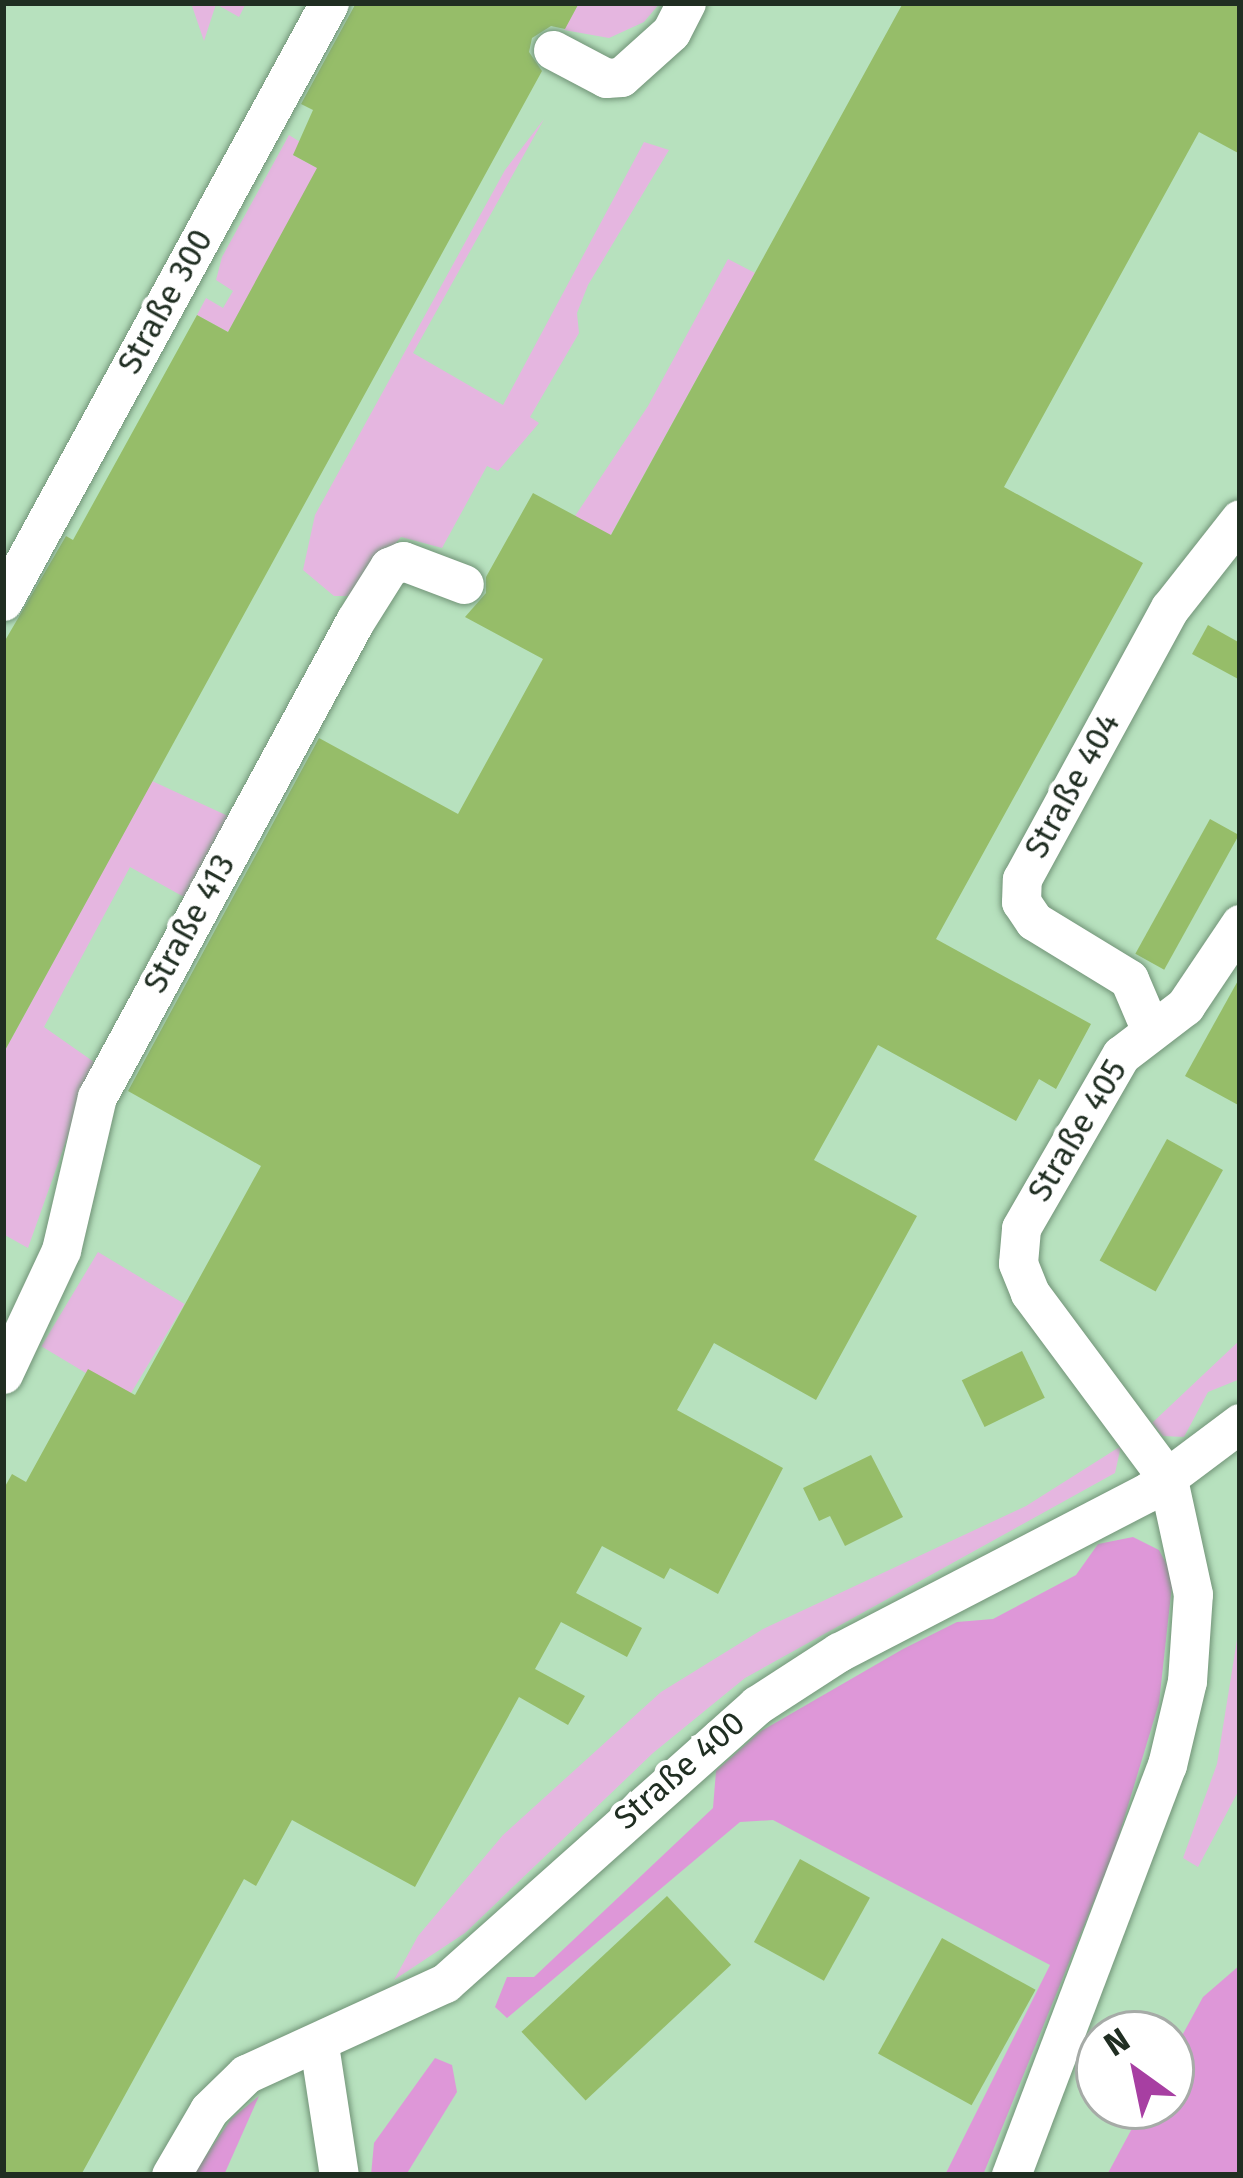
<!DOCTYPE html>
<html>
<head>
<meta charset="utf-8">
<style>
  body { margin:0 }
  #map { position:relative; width:1243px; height:2178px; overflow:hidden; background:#c8eccd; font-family:"Fira Sans",sans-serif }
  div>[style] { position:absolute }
  .built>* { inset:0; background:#b7e1be }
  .green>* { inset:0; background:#e5b6e0; transform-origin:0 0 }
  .forest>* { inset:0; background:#de97d8 }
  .building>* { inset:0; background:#96bd69; transform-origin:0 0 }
  .roads { filter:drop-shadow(0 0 3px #719377) drop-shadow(0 0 3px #719377) }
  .minor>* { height:39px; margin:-19.5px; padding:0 19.5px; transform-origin:19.5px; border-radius:19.5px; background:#fff }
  span { translate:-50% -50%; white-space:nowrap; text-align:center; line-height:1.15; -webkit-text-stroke:10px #fff; paint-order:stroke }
  .street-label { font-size:33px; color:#202e22 }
  .frame { position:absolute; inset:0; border:6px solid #202e22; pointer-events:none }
  .north { position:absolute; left:1075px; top:2010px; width:120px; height:120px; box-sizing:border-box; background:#fff; border:3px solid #a6aba7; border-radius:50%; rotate:327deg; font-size:33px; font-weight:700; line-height:48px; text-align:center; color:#202e22 }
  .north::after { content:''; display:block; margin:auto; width:42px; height:54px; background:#a73fa2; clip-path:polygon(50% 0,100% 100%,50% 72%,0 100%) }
</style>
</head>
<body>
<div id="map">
  <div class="built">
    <div style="clip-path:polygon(evenodd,3px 3px,1240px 3px,1240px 2175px,3px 2175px,3px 3px,1099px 2034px,1171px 2034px,1171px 2106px,1099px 2106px,1099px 2034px)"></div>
  </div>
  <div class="green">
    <div style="clip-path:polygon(191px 3px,246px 3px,239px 17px,216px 4px,204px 41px)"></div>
    <div style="clip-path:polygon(579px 3px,660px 3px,644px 22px,609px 38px,564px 30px)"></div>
    <div style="clip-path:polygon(544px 119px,413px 353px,503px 405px,644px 142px,669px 150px,588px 285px,577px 313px,579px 333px,530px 417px,539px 423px,498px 471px,487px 466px,442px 548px,401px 537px,349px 596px,334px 596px,303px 570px,315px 515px,505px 170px)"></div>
    <div style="clip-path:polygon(289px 135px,300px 142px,293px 155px,319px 169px,228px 332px,197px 315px,206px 298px,223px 308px,233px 291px,216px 280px,222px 257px)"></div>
    <div style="clip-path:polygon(728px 259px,755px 273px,570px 609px,540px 569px,648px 406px)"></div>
    <div style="clip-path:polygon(152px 781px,228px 816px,184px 897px,130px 867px,44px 1027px,94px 1062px,28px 1248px,3px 1234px,3px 1054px)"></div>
    <div style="left:98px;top:1252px;width:101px;height:110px;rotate:31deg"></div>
    <div style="clip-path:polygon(1240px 1340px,1240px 1379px,1208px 1392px,1184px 1437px,1163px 1436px,1152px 1423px)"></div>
    <div style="clip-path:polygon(1121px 1446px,1115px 1473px,745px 1678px,653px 1753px,465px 1933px,394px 1980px,418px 1936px,503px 1835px,661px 1692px,763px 1629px,1026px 1506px)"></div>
    <div style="clip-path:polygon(1240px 1621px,1240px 1788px,1198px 1867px,1183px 1858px,1217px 1764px)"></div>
  </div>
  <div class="forest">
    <div style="clip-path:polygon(1133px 1537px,1159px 1550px,1173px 1576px,1159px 1703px,1115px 1849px,983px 2175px,945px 2175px,1050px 1965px,773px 1820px,740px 1822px,507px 2018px,495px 2007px,507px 1977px,534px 1977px,713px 1808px,716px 1771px,761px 1731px,903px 1649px,957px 1622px,993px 1619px,1076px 1575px,1098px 1544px)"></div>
    <div style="clip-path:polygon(1240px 1965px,1240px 2175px,1107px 2175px,1144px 2106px,1171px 2106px,1171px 2056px,1203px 1997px)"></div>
    <div style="clip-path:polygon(435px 2058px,452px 2065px,457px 2092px,406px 2175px,371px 2175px,374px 2143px)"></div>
    <div style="clip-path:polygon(259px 2096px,224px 2175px,193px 2175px,231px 2119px)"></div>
  </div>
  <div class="building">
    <div style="clip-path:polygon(356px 3px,579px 3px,565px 29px,551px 26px,532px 38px,529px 52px,542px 71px,3px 1054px,3px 644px,66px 536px,73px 540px,197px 315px,228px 332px,317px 168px,293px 155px,313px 110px,301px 104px)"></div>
    <div style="clip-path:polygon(903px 3px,1240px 3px,1240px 154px,1199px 132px,1004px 487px,1143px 563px,936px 939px,1091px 1024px,1056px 1089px,1039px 1079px,1016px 1121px,878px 1045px,814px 1160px,917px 1216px,816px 1400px,714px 1343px,677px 1410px,783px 1468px,718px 1594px,670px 1568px,664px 1579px,602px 1546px,576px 1593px,642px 1628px,627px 1657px,561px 1622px,535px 1669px,585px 1696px,568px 1725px,519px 1697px,415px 1887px,292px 1820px,256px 1886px,244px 1879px,81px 2175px,3px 2175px,3px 1490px,12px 1474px,26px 1482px,88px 1369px,135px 1395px,261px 1166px,128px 1091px,319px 738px,458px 814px,543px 659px,465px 617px,486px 593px,486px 577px,533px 493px,611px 535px)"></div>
    <div style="clip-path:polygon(1208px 625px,1240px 643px,1240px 680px,1192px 654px)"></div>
    <div style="left:1210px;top:819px;width:33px;height:154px;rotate:29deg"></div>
    <div style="clip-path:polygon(1240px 977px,1240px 1106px,1185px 1076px)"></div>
    <div style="left:1167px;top:1139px;width:64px;height:139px;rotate:29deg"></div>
    <div style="left:1022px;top:1351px;width:52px;height:67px;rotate:64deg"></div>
    <div style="clip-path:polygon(871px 1455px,903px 1517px,845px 1546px,830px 1516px,819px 1521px,803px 1488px)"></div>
    <div style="left:800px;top:1859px;width:80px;height:95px;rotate:29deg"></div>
    <div style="left:667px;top:1896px;width:94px;height:199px;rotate:47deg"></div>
    <div style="left:942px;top:1938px;width:107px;height:132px;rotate:29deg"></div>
  </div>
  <div class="roads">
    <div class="minor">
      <div style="left:553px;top:50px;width:60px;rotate:27.8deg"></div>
      <div style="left:606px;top:78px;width:15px;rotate:-4deg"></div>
      <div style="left:621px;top:77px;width:67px;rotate:-42deg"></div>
      <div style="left:671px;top:32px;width:33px;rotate:-63deg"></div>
      <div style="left:3px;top:601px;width:681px;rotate:-61.4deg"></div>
      <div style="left:1149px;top:1026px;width:51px;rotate:-113.1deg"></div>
      <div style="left:1129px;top:979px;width:111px;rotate:-148.6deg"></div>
      <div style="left:1034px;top:921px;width:23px;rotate:-124deg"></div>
      <div style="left:1021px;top:902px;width:23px;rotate:-88deg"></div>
      <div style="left:1022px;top:879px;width:309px;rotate:-61.4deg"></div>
      <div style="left:1170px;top:608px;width:113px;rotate:-51.8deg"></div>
      <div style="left:3px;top:1374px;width:137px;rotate:-64.9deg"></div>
      <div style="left:61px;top:1250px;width:157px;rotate:-76.8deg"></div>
      <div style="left:97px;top:1097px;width:541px;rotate:-61.54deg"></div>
      <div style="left:355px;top:621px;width:64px;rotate:-57.8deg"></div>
      <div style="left:389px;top:567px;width:15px;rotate:-23deg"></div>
      <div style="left:403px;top:561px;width:65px;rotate:20.7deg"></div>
      <div style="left:319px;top:2045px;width:132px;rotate:81.3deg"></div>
      <div style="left:171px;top:2175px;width:75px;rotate:-59.7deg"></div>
      <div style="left:209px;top:2110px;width:52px;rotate:-44.2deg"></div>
      <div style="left:246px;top:2074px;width:219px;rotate:-24.6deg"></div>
      <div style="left:445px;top:1983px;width:418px;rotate:-41.7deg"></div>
      <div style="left:757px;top:1705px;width:98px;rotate:-32.9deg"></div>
      <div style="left:839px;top:1652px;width:348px;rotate:-27.4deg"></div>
      <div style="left:1148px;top:1492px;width:115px;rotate:-36.9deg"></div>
      <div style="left:1011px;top:2175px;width:439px;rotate:-69.2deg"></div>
      <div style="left:1167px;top:1765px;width:86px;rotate:-76.6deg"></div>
      <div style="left:1187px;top:1681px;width:87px;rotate:-86.1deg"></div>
      <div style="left:1193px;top:1594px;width:118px;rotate:-102.3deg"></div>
      <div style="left:1168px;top:1479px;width:232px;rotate:-126.6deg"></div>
      <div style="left:1030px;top:1293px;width:32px;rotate:-112deg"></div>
      <div style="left:1018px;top:1263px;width:35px;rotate:-85deg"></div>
      <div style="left:1021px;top:1228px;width:200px;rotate:-60deg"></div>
      <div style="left:1121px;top:1055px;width:81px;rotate:-37.4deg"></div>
      <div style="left:1185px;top:1006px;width:99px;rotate:-56.1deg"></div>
    </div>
  </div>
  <div class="street-label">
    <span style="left:166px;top:302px;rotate:-61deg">Straße 300</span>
    <span style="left:1073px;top:786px;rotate:-61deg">Straße 404</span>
    <span style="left:190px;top:924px;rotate:-61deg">Straße 413</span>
    <span style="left:1078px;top:1131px;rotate:-59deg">Straße 405</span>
    <span style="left:680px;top:1771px;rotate:-41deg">Straße 400</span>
  </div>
  <div class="frame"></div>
  <div class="north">N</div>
</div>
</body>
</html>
